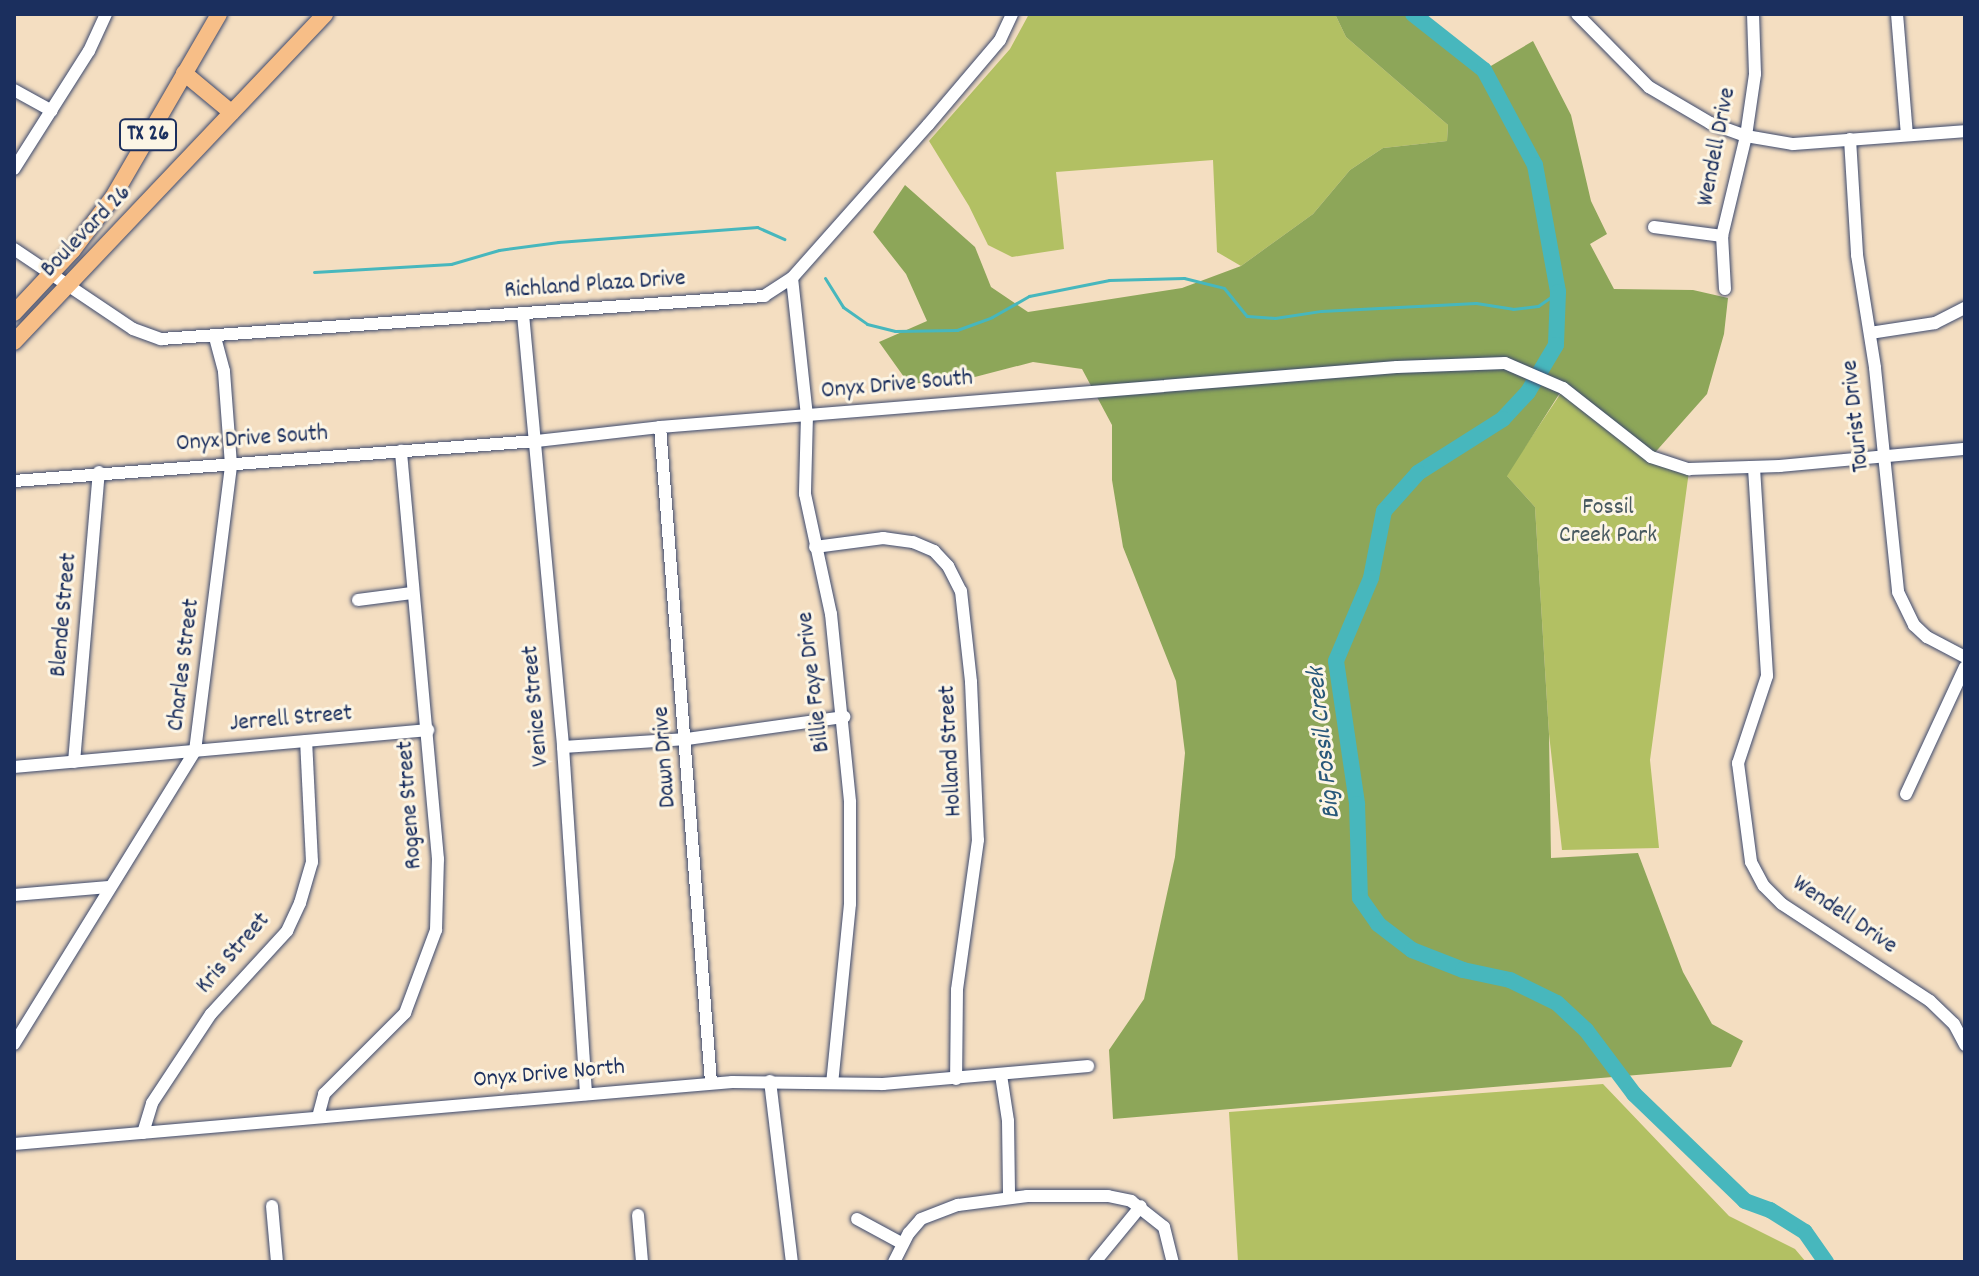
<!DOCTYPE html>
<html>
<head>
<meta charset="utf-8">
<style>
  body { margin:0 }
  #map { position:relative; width:1979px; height:1276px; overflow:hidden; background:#f4dec1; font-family:Dekko,sans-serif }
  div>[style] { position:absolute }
  .green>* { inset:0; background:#b2c063 }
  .forest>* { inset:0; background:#8da659 }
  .stream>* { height:3px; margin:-1.5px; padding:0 1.5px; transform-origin:1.5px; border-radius:1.5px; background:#47b7bd }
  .river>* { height:16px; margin:-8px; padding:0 8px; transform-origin:8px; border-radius:8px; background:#47b7bd }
  .roads { filter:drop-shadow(0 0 2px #3c496d) drop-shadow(0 0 2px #3c496d) }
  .minor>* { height:12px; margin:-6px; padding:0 6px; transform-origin:6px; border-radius:6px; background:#fff }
  .major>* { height:16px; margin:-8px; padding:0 8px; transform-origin:8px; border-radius:8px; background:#f7be87 }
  span { translate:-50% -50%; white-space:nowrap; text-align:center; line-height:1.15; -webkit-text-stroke:6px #fcf5e5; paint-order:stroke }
  .shield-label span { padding:2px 6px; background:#fcf5e5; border:2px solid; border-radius:6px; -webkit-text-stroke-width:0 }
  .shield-label { font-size:22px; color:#1b2f5e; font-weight:700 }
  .street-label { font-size:24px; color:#1b2f5e }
  .park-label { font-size:24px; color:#485a60 }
  .water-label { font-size:26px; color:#28587a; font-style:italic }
  .frame { position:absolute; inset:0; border:16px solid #1b2f5e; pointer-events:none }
</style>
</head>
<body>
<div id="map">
  <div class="green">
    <div style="clip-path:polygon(1029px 14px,1335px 14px,1346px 37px,1448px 125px,1447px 141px,1383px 148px,1350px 170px,1313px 214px,1241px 266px,1217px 252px,1213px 160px,1056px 172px,1064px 249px,1012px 257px,988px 245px,969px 206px,929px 141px,1010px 49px)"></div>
    <div style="clip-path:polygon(1563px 390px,1605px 426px,1689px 471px,1650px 760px,1659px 848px,1562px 850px,1549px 734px,1535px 507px,1506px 475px)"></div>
    <div style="clip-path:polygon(1603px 1084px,1729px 1216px,1795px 1249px,1806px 1262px,1238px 1262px,1229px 1112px)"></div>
  </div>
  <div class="forest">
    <div style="clip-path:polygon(1335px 14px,1413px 14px,1484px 70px,1533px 41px,1571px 115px,1591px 201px,1607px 234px,1590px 244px,1614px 289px,1693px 290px,1728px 298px,1724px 334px,1707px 394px,1651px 457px,1563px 388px,1507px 476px,1535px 507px,1549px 734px,1551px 858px,1638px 853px,1683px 972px,1712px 1024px,1743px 1041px,1731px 1067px,1113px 1119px,1109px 1050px,1144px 999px,1175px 857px,1185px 753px,1176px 681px,1123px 547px,1112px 480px,1112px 425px,1082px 369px,1033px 362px,971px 378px,909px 384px,879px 342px,927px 321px,906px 274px,873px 232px,905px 185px,975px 247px,991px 287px,1028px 312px,1182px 288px,1241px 266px,1313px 214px,1350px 170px,1383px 148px,1447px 141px,1448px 125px,1346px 37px)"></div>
  </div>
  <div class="stream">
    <div style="left:314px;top:272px;width:137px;rotate:-3.3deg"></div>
    <div style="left:451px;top:264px;width:50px;rotate:-16.3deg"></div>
    <div style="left:499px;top:250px;width:60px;rotate:-7.7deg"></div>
    <div style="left:558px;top:242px;width:200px;rotate:-4.3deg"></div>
    <div style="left:757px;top:227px;width:30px;rotate:24deg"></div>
    <div style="left:825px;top:278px;width:34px;rotate:58deg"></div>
    <div style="left:843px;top:307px;width:29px;rotate:35deg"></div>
    <div style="left:867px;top:324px;width:29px;rotate:14deg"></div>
    <div style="left:895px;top:331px;width:62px;rotate:-0.9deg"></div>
    <div style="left:957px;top:330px;width:37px;rotate:-20deg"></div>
    <div style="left:992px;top:317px;width:43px;rotate:-29.6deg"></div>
    <div style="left:1029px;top:296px;width:82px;rotate:-11.3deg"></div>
    <div style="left:1109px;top:280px;width:75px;rotate:-1.5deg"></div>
    <div style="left:1184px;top:278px;width:41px;rotate:14deg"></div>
    <div style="left:1224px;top:288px;width:36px;rotate:51deg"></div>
    <div style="left:1247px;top:316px;width:28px;rotate:4deg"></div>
    <div style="left:1275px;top:318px;width:47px;rotate:-8.7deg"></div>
    <div style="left:1321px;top:311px;width:155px;rotate:-3deg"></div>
    <div style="left:1476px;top:303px;width:37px;rotate:9deg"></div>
    <div style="left:1513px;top:309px;width:25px;rotate:-7deg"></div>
    <div style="left:1538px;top:306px;width:24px;rotate:-35deg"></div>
  </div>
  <div class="river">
    <div style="left:1413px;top:14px;width:90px;rotate:38.3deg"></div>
    <div style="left:1484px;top:70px;width:108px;rotate:61.8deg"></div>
    <div style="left:1535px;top:165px;width:129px;rotate:79.7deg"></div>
    <div style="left:1558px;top:292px;width:53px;rotate:92.2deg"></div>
    <div style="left:1556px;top:345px;width:55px;rotate:120.8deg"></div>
    <div style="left:1528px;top:392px;width:37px;rotate:133deg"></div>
    <div style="left:1503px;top:419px;width:101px;rotate:147.6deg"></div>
    <div style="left:1418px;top:473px;width:51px;rotate:131.8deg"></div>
    <div style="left:1384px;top:511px;width:68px;rotate:101deg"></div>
    <div style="left:1371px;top:578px;width:90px;rotate:112.9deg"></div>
    <div style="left:1336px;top:661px;width:145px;rotate:81.6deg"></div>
    <div style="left:1357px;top:804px;width:94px;rotate:88.2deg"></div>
    <div style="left:1360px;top:898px;width:32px;rotate:55deg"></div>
    <div style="left:1378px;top:924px;width:43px;rotate:37.4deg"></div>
    <div style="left:1412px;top:950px;width:55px;rotate:21.4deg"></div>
    <div style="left:1463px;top:970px;width:48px;rotate:12deg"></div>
    <div style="left:1510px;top:980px;width:52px;rotate:26.1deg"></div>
    <div style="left:1557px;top:1003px;width:40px;rotate:43deg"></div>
    <div style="left:1586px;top:1030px;width:80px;rotate:53.1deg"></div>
    <div style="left:1634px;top:1094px;width:154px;rotate:43.9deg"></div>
    <div style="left:1745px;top:1201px;width:27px;rotate:20deg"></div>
    <div style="left:1770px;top:1210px;width:41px;rotate:32.2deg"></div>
    <div style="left:1805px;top:1232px;width:37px;rotate:55deg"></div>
  </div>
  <div class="roads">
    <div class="minor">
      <div style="left:1577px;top:14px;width:103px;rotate:45.4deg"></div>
      <div style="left:1649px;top:87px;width:71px;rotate:30.5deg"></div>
      <div style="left:1710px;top:123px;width:38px;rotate:20deg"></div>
      <div style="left:1746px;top:136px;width:48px;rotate:9.7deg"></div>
      <div style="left:1793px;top:144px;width:172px;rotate:-4.3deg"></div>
      <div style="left:1897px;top:14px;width:121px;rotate:85.3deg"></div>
      <div style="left:14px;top:90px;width:43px;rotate:28.9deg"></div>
      <div style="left:1850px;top:139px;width:116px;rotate:86.5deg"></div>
      <div style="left:1857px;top:255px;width:114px;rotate:80.9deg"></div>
      <div style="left:1875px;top:368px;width:225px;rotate:84.1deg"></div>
      <div style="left:1898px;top:592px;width:37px;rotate:64deg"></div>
      <div style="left:1914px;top:625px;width:18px;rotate:43deg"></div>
      <div style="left:1927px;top:637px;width:43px;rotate:27.8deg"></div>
      <div style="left:14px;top:169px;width:140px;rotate:-57.6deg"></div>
      <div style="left:89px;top:51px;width:41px;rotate:-65.3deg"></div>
      <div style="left:1654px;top:227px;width:69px;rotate:7.5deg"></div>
      <div style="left:14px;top:249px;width:143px;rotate:33.9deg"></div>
      <div style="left:133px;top:329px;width:30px;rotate:20deg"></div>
      <div style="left:161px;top:339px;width:605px;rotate:-4.08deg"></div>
      <div style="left:764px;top:296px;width:33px;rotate:-33deg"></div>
      <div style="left:792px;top:278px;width:205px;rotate:-48.4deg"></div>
      <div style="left:928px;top:125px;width:111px;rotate:-49.7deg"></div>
      <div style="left:1000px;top:40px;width:29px;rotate:-65deg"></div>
      <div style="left:792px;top:278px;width:138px;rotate:83.8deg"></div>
      <div style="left:807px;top:415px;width:79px;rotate:91.5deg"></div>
      <div style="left:805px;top:494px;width:123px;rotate:77.8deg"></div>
      <div style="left:831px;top:614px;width:189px;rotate:84.2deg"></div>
      <div style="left:850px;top:802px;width:102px;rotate:90deg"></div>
      <div style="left:850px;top:904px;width:180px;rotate:95.7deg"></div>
      <div style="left:1725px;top:289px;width:53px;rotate:-93.2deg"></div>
      <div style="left:1722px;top:236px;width:103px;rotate:-76.5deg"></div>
      <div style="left:1746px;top:136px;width:63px;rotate:-81.7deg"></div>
      <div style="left:1755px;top:74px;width:60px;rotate:-91.9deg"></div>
      <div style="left:523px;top:314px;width:435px;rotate:84.7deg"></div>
      <div style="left:563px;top:747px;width:348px;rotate:86.2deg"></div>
      <div style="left:1870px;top:333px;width:66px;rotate:-8.7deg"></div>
      <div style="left:1935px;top:323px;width:34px;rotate:-27deg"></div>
      <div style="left:660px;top:427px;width:658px;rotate:85.55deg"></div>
      <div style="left:1754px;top:468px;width:208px;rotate:86.4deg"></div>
      <div style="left:1767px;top:676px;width:92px;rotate:108.4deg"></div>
      <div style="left:1738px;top:763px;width:100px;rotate:82.5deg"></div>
      <div style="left:1751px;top:862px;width:27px;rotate:62deg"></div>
      <div style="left:1764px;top:886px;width:25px;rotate:45deg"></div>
      <div style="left:1782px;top:904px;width:177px;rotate:33.2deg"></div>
      <div style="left:1930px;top:1001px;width:33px;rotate:44deg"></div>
      <div style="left:1954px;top:1024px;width:24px;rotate:62deg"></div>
      <div style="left:14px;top:481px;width:524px;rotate:-4.38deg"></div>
      <div style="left:536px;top:441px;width:125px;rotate:-6.4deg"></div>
      <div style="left:660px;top:427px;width:739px;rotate:-4.65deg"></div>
      <div style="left:1397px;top:367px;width:108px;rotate:-2.1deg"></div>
      <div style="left:1505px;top:363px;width:63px;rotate:23.3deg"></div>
      <div style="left:1563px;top:388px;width:112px;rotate:38.1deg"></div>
      <div style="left:1651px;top:457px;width:40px;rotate:18deg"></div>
      <div style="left:1689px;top:469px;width:91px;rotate:-1.9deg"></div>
      <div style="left:1780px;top:466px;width:186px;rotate:-5.3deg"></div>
      <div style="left:815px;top:547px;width:69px;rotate:-7.5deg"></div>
      <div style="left:883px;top:538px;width:30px;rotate:8deg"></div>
      <div style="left:913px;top:542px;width:23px;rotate:23deg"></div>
      <div style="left:934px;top:551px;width:21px;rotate:47deg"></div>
      <div style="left:948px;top:566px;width:28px;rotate:63deg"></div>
      <div style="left:961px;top:591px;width:92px;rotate:83.7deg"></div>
      <div style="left:971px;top:682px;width:158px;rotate:87.5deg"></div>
      <div style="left:978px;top:840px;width:151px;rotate:98deg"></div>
      <div style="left:957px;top:990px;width:89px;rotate:90.6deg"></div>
      <div style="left:358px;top:600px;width:54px;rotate:-7.4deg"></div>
      <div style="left:563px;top:747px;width:124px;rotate:-3.7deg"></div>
      <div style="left:687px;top:739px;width:159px;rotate:-8deg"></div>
      <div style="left:74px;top:762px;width:291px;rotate:-85.1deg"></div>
      <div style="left:14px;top:767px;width:416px;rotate:-5.1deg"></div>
      <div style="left:1906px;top:794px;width:140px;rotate:-65.1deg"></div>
      <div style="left:14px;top:895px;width:95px;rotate:-4.8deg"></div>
      <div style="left:14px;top:1044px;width:344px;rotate:-58.3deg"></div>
      <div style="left:195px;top:751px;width:288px;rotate:-82.8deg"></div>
      <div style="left:231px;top:465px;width:94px;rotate:-94.3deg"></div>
      <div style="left:224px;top:371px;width:34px;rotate:-105deg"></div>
      <div style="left:1001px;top:1075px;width:47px;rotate:81.3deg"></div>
      <div style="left:1008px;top:1121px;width:76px;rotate:89.2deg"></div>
      <div style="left:770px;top:1081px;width:182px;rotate:83.1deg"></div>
      <div style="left:318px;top:1117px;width:24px;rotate:-75deg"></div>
      <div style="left:324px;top:1094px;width:115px;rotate:-45deg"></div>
      <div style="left:405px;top:1013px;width:89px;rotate:-69.5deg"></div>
      <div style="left:436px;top:930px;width:71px;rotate:-88.4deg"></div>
      <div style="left:438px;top:859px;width:410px;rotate:-95.2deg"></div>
      <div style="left:143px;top:1133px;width:31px;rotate:-73deg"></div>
      <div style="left:152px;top:1103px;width:107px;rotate:-56.5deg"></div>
      <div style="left:211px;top:1014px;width:113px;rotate:-47.5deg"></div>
      <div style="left:287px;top:931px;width:31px;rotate:-65deg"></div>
      <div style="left:300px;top:903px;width:43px;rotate:-73.7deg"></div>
      <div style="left:312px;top:862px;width:121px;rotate:-92.8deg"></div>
      <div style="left:14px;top:1144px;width:721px;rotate:-4.94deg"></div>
      <div style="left:732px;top:1082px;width:151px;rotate:0.8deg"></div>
      <div style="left:883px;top:1084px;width:206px;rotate:-5deg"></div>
      <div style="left:272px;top:1206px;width:56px;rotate:84.9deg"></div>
      <div style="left:638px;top:1215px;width:47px;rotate:85.1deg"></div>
      <div style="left:857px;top:1219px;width:52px;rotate:28.5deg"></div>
      <div style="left:894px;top:1262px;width:33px;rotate:-63deg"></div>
      <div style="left:909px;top:1233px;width:18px;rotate:-49deg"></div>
      <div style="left:921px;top:1219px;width:40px;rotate:-21deg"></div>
      <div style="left:958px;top:1205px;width:70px;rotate:-7.4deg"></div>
      <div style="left:1027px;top:1196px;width:81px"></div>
      <div style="left:1108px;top:1196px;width:24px;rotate:12deg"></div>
      <div style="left:1131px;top:1201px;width:42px;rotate:38.2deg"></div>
      <div style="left:1164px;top:1227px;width:36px;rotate:76deg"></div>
      <div style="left:1095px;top:1262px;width:72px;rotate:-50.6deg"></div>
    </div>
    <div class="major">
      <div style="left:184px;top:73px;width:62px;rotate:39.8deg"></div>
      <div style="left:14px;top:313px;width:86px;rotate:-46.9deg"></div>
      <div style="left:73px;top:250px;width:66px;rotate:-53deg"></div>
      <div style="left:113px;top:197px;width:211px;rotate:-59.9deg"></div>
      <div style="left:14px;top:342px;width:452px;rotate:-46.5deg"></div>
    </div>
  </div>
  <div class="shield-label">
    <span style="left:148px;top:135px">TX 26</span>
  </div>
  <div class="street-label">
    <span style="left:1718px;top:147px;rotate:-79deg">Wendell Drive</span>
    <span style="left:87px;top:232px;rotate:-46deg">Boulevard 26</span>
    <span style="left:595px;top:286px;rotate:-4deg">Richland Plaza Drive</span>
    <span style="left:897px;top:386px;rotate:-5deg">Onyx Drive South</span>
    <span style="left:1857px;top:416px;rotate:-96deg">Tourist Drive</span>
    <span style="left:252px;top:440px;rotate:-4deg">Onyx Drive South</span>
    <span style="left:65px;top:615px;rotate:-85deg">Blende Street</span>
    <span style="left:185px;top:665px;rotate:-83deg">Charles Street</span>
    <span style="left:815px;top:682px;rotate:-97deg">Billie Faye Drive</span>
    <span style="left:537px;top:706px;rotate:-95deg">Venice Street</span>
    <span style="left:291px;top:720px;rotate:-5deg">Jerrell Street</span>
    <span style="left:952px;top:751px;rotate:-93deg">Holland Street</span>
    <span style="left:666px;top:757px;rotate:-94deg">Dawn Drive</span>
    <span style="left:411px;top:805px;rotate:-94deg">Rogene Street</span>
    <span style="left:1844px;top:916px;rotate:34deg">Wendell Drive</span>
    <span style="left:234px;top:954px;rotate:-49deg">Kris Street</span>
    <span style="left:549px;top:1075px;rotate:-5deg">Onyx Drive North</span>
  </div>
  <div class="park-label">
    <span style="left:1608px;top:523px">Fossil<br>Creek Park</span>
  </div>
  <div class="water-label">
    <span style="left:1325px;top:743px;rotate:-96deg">Big Fossil Creek</span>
  </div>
  <div class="frame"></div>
</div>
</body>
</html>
